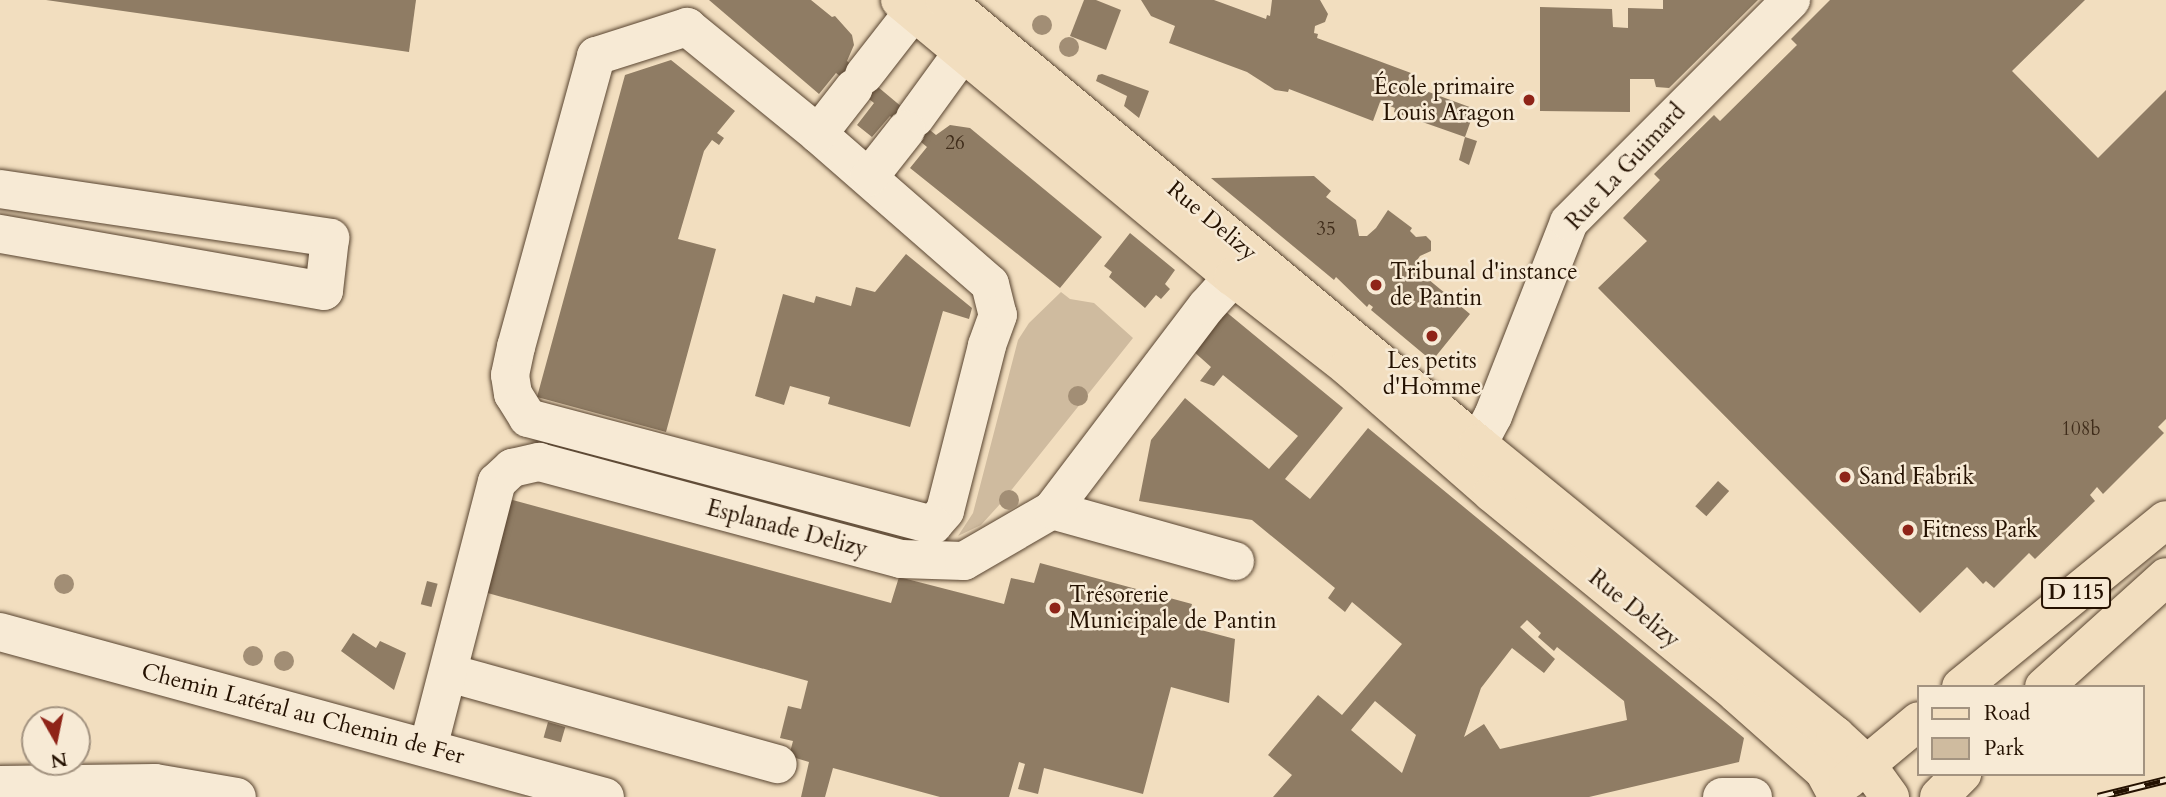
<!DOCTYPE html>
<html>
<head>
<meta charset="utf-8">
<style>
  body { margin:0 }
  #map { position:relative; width:2166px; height:797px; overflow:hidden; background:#f2debf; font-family:Cardo,serif }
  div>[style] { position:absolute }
  .green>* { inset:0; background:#cfbb9f }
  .building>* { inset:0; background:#8f7c64; transform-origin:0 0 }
  .roads { filter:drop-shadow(0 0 2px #584430) drop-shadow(0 0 2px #584430) }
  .minor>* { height:38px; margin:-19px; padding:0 19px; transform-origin:19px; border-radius:19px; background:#f7ead5 }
  .major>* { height:38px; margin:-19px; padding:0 19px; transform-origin:19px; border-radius:19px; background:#f2debf }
  .rail>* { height:8px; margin-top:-4px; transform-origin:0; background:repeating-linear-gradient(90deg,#f7ead5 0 16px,#241101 0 32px); box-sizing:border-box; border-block:2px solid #241101 }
  .trees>* { width:20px; height:20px; margin:-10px; border-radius:50%; background:#a28e75 }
  .dots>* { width:19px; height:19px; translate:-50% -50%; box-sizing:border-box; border:4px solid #f7ead5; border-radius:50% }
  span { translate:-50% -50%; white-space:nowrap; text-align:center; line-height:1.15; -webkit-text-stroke:5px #f7ead5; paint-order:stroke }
  .number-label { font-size:19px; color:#3f2c1a }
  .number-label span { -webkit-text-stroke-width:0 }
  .shield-label span { padding:2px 5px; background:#f7ead5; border:2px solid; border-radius:5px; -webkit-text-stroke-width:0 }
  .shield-label { font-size:21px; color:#241101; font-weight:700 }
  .poi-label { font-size:23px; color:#241101 }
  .right { translate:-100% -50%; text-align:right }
  .left { translate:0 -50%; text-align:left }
  .street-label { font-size:23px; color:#241101 }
  .legend { position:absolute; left:1917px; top:685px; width:228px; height:91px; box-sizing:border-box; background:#f7ead5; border:2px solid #a39380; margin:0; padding:9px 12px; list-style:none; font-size:21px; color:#241101 }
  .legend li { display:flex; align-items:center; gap:14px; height:35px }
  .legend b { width:35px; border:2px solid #a39380 }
  .north { position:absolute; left:21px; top:706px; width:70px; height:70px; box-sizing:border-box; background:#f7ead5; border:2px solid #a39380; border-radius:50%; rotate:171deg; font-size:19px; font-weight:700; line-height:28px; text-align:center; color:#241101 }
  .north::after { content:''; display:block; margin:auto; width:24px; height:32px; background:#8f2418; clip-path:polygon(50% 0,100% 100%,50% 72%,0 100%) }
</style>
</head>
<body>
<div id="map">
  <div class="green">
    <div style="clip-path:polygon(1061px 292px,1070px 299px,1094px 303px,1133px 338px,1001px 503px,981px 525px,958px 536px,973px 513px,1018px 340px,1029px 323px)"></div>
  </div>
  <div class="building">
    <div style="clip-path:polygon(46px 0,416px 0,409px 52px)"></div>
    <div style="clip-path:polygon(709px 0,811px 0,832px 17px,835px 16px,852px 35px,854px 45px,847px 61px,915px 118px,936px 135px,950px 125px,970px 128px,1102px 237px,1060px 288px,910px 168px,927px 147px,890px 116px,872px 137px,857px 125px,874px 103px,836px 73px,819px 94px)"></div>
    <div style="clip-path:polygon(1084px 0,1096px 0,1121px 10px,1106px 50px,1070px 36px)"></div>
    <div style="clip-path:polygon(1141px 0,1214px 0,1266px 19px,1267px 15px,1270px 16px,1272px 0,1320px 0,1328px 14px,1325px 22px,1315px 26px,1314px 33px,1318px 34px,1317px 38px,1411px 73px,1407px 84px,1475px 109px,1465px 137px,1394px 112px,1395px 108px,1380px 102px,1373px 121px,1289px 89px,1288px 92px,1275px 90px,1247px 72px,1169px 43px,1175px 26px,1151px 16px)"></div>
    <div style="clip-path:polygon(1663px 0,1758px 0,1669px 88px,1656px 87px,1654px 79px,1630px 79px,1630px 112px,1540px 111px,1540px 7px,1612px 9px,1613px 27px,1628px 28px,1628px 8px,1663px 9px)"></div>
    <div style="clip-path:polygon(1830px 0,2085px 0,2012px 71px,2098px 158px,2166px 90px,2166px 419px,2158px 427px,2164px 433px,2103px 494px,2097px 487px,2090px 495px,2095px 501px,2035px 559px,2029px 553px,1994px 588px,1986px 581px,1983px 584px,1967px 567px,1920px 613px,1598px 288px,1647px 241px,1623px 218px,1660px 180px,1654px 174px,1714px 115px,1720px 121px,1797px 45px,1791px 39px)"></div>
    <div style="clip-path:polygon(671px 60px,735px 111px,717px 133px,724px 138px,719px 145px,712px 140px,704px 151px,678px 239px,716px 249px,666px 432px,537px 397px,625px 75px)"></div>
    <div style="clip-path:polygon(1102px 74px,1149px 91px,1139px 118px,1124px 106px,1127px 96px,1096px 81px,1098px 75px)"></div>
    <div style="clip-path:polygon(1465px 137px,1477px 141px,1469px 165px,1459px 160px)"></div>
    <div style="clip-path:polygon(1314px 176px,1331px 191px,1326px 197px,1356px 220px,1359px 236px,1367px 236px,1376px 228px,1388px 210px,1412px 228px,1410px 231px,1416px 237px,1426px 236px,1431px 241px,1431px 251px,1420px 256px,1415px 263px,1419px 266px,1416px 269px,1470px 314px,1432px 361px,1371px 310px,1373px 307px,1369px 304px,1367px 307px,1336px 277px,1334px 280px,1211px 178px)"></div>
    <div style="clip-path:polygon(1130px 233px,1175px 270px,1165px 284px,1170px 289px,1161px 299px,1156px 295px,1145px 308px,1109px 277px,1112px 272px,1104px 266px)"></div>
    <div style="clip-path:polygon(906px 254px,972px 308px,969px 319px,943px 311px,910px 427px,828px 404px,830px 397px,790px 386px,784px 405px,755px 396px,783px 294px,814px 303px,816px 296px,851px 306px,856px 287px,875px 292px)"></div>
    <div style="clip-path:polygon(evenodd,1225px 311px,1343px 408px,1285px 479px,1310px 499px,1368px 428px,1744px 738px,1739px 762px,1589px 797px,1273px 797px,1292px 775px,1268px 755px,1318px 695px,1342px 715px,1402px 644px,1352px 602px,1345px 612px,1328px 598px,1335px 588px,1252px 520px,1139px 501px,1151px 440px,1185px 398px,1269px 469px,1298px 436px,1223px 375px,1214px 386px,1200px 381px,1211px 367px,1192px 350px,1225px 311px,1527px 620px,1541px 633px,1538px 637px,1554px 651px,1557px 647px,1624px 701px,1627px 720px,1500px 749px,1484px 724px,1464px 737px,1481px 688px,1512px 648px,1544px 673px,1555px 659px,1520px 627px,1527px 620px,1225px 311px,1375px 701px,1416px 735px,1402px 773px,1351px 730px,1375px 701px)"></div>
    <div style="left:1718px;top:481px;width:15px;height:34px;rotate:42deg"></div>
    <div style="clip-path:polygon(509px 499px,891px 603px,899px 577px,1004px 604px,1011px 578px,1034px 583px,1040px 563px,1192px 604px,1186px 626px,1235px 639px,1229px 703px,1171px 687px,1143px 794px,1044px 768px,1038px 794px,1018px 789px,1025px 764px,1019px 762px,1009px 797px,940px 797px,833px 768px,825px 797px,801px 797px,809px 762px,789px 756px,793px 741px,780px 738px,788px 706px,801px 709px,808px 681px,484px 592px)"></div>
    <div style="left:427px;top:581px;width:11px;height:24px;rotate:15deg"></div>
    <div style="clip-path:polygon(353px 633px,376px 648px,380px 641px,406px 653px,394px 690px,341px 651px)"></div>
    <div style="left:548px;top:722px;width:18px;height:16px;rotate:16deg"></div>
  </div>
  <div class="roads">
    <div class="minor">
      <div style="left:864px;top:75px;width:80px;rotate:-52.1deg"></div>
      <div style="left:915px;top:118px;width:82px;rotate:-54deg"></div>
      <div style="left:818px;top:134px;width:228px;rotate:41.1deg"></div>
      <div style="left:990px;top:284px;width:32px;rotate:76deg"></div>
      <div style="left:998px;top:315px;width:33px;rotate:110deg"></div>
      <div style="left:987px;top:346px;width:170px;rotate:104.3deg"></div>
      <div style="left:945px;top:511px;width:18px;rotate:131deg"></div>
      <div style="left:933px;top:525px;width:419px;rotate:-165.2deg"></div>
      <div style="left:528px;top:418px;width:28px;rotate:-122deg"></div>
      <div style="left:513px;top:394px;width:19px;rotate:-99deg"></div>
      <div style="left:510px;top:375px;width:29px;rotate:-78deg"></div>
      <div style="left:516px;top:347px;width:302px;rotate:-74.6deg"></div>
      <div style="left:596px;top:56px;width:96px;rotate:-17.7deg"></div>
      <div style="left:687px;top:27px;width:169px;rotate:39.2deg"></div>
      <div style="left:818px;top:134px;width:58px;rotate:-52deg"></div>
      <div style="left:869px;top:177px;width:60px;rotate:-51.8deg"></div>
      <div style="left:0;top:189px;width:334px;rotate:8.4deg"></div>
      <div style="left:330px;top:238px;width:53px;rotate:96.5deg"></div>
      <div style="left:324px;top:291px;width:329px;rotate:-170deg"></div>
      <div style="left:1450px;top:437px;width:16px;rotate:40deg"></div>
      <div style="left:1462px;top:447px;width:16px;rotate:-11deg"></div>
      <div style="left:1478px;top:444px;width:32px;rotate:-62deg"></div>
      <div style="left:1493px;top:416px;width:208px;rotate:-68.6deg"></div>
      <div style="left:1569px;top:222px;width:314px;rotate:-45deg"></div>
      <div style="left:1052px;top:510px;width:190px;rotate:15.6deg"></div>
      <div style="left:0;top:632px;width:627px;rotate:15.26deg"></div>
      <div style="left:449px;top:673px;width:341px;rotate:15.5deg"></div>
      <div style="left:428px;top:748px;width:275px;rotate:-75.5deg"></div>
      <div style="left:497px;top:482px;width:21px;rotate:-43deg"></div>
      <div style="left:512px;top:468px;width:28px;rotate:-13deg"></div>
      <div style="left:539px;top:462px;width:375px;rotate:15deg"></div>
      <div style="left:901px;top:559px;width:63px;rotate:1.8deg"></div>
      <div style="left:964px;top:561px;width:102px;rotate:-30.1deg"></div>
      <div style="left:1052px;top:510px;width:256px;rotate:-52.8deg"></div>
      <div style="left:1207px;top:306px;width:39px;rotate:-48deg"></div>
      <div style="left:0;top:785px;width:155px;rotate:-0.7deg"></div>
      <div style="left:155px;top:783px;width:83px;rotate:9.7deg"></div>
      <div style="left:1722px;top:797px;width:31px"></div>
    </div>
    <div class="major">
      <div style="left:900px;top:0;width:433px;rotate:39.8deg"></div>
      <div style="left:1233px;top:277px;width:146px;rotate:38deg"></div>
      <div style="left:1348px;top:367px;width:191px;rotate:41.2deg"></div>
      <div style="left:1492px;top:493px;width:315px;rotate:39.3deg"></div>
      <div style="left:1736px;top:693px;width:118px;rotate:41.6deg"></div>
      <div style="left:1824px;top:771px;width:24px;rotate:62deg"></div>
      <div style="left:945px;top:0;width:694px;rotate:39.79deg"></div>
      <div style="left:1478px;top:444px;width:461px;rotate:39.2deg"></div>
      <div style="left:1835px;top:735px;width:42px;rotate:43.1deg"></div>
      <div style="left:1866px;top:764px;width:41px;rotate:54deg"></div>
      <div style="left:1961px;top:687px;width:264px;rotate:-39.2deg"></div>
      <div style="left:2044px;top:687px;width:164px;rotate:-42deg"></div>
      <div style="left:1848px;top:780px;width:92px;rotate:-39.7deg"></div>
      <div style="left:1939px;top:797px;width:33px;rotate:-45deg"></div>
    </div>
  </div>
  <div class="rail">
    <div style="left:2098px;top:797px;width:70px;rotate:-14deg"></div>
  </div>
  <div class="trees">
    <div style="left:1042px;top:25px"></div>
    <div style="left:1069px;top:47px"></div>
    <div style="left:1078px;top:396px"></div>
    <div style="left:1009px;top:500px"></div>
    <div style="left:64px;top:584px"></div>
    <div style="left:253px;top:656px"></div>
    <div style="left:284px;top:661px"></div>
  </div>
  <div class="dots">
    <div style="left:1529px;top:100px;background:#8f2418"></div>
    <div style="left:1376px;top:285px;background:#8f2418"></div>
    <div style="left:1432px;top:336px;background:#8f2418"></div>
    <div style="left:1845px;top:477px;background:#8f2418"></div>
    <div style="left:1908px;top:530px;background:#8f2418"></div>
    <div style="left:1055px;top:608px;background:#8f2418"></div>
  </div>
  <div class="number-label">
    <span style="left:955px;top:144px">26</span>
    <span style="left:1326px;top:230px">35</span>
    <span style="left:2081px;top:430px">108b</span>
  </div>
  <div class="shield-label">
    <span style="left:2076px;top:593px">D 115</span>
  </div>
  <div class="poi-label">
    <span class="right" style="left:1515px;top:100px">École primaire<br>Louis Aragon</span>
    <span class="left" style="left:1390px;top:285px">Tribunal d'instance<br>de Pantin</span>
    <span style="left:1432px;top:374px">Les petits<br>d'Homme</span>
    <span class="left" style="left:1859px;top:477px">Sand Fabrik</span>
    <span class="left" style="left:1922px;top:530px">Fitness Park</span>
    <span class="left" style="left:1069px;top:608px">Trésorerie<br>Municipale de Pantin</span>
  </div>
  <div class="street-label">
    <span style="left:1626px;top:167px;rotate:-47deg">Rue La Guimard</span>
    <span style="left:1212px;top:221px;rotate:40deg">Rue Delizy</span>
    <span style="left:787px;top:529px;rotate:15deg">Esplanade Delizy</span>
    <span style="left:1634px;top:609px;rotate:39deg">Rue Delizy</span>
    <span style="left:303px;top:714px;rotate:15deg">Chemin Latéral au Chemin de Fer</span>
  </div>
  <ul class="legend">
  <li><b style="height:9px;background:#f2debf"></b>Road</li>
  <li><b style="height:19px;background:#cfbb9f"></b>Park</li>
  </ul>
  <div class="north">N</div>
</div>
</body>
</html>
